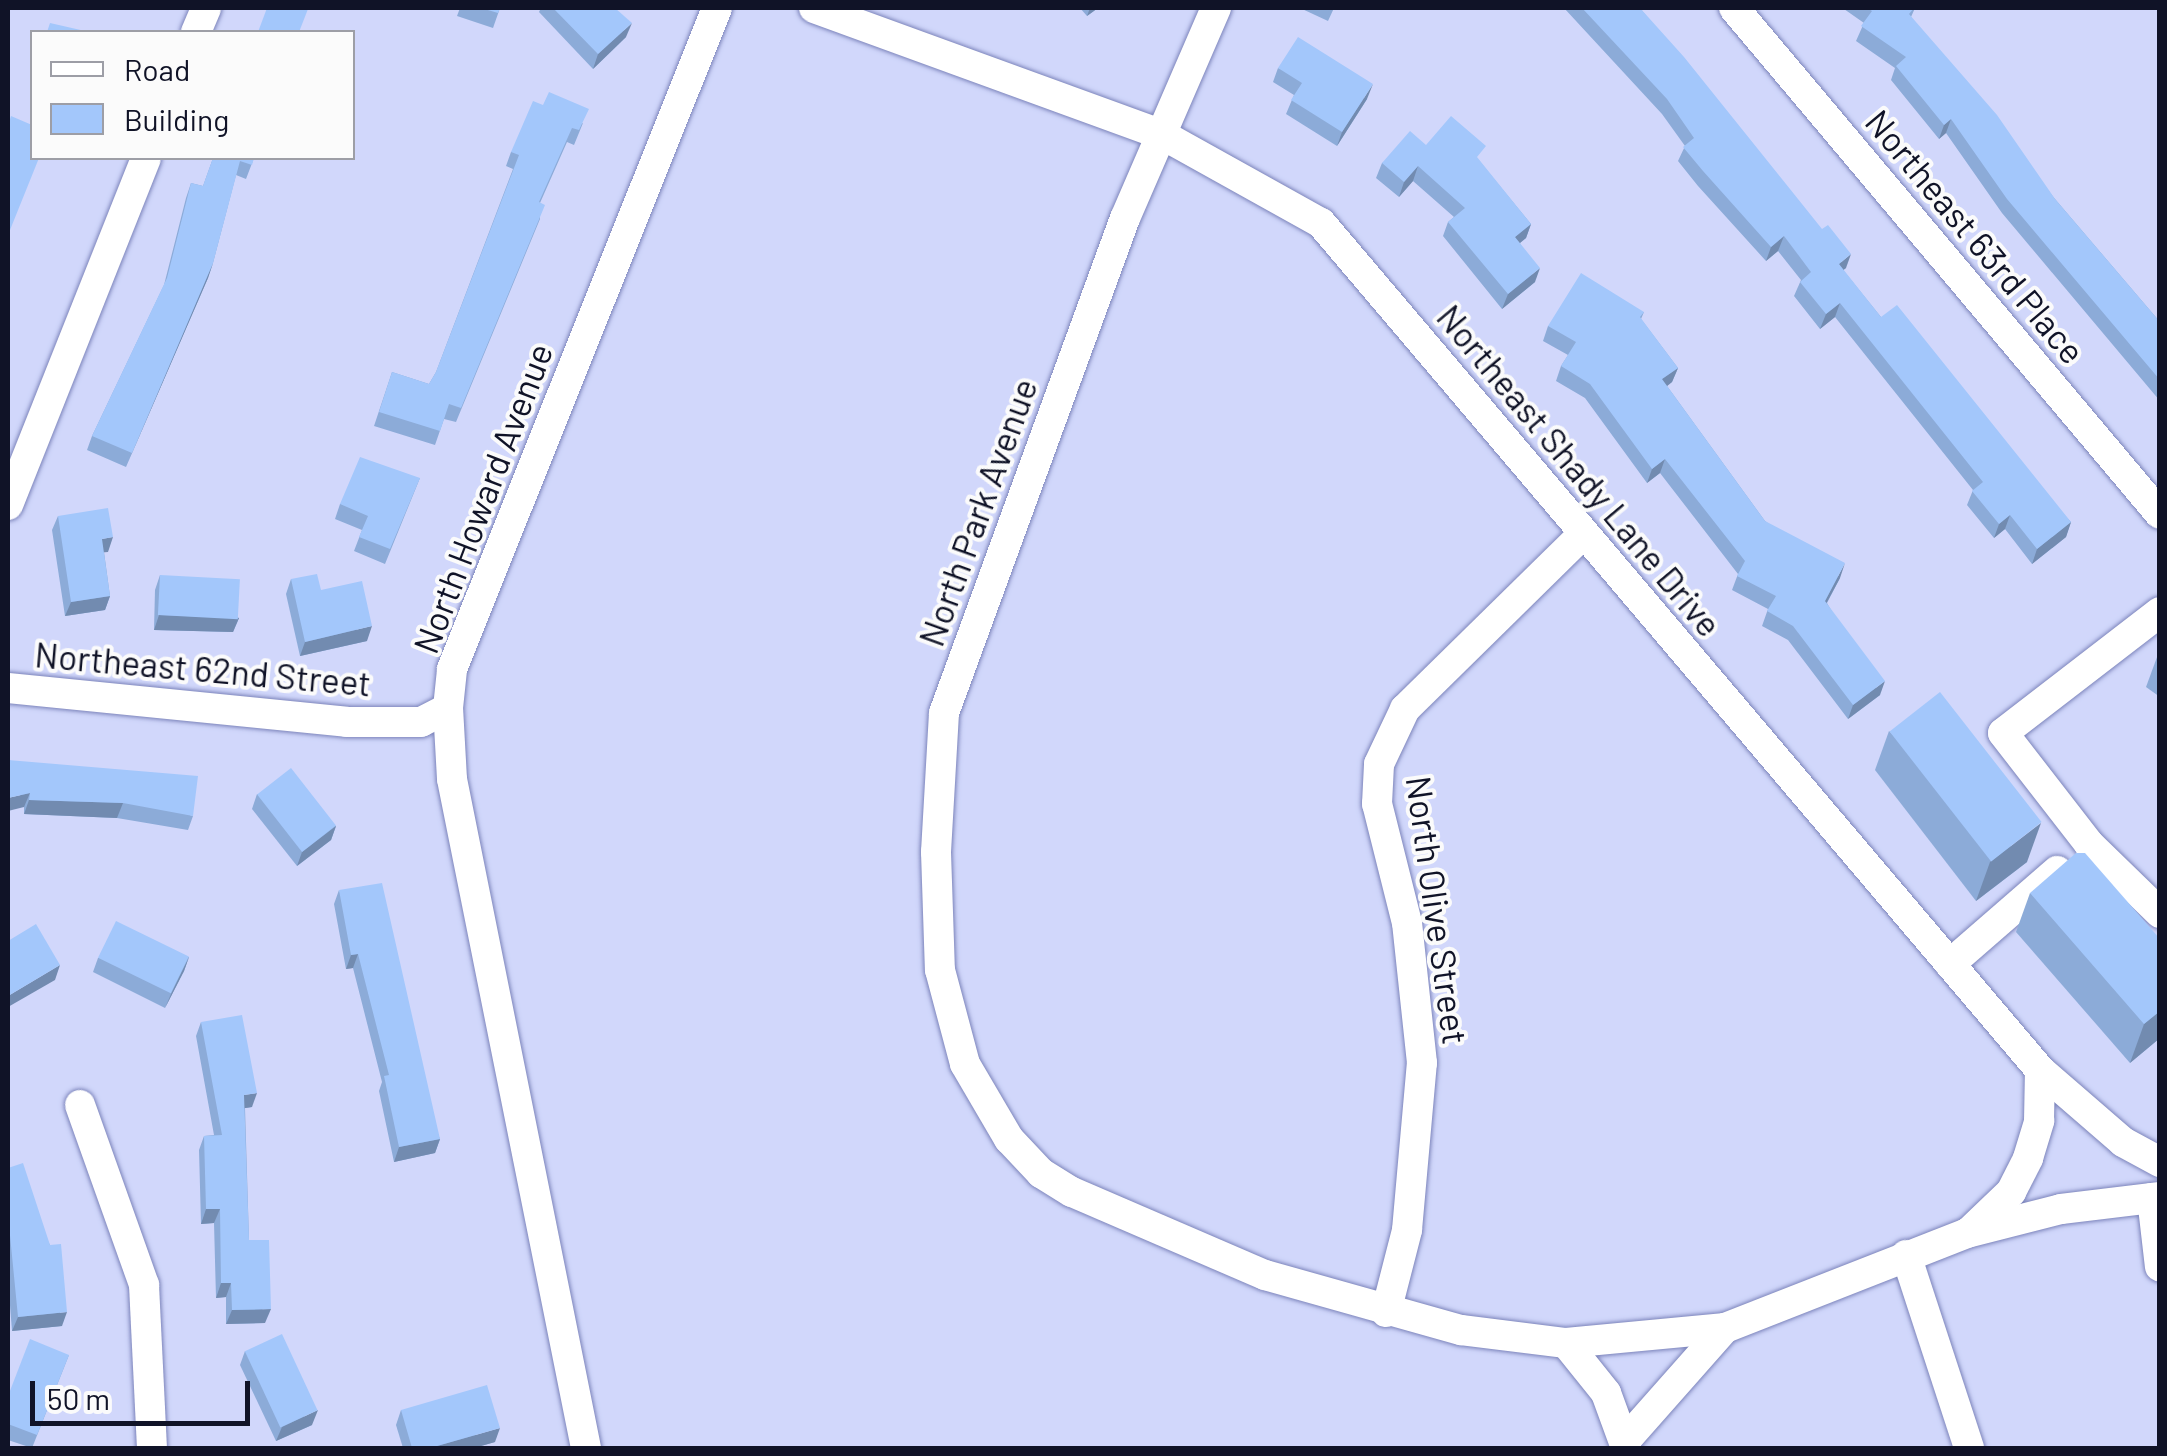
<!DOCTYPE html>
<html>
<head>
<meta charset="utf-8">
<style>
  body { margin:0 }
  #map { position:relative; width:2167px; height:1456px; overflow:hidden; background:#d1d7fb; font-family:Barlow,sans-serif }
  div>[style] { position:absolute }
  .roads { filter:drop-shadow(0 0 2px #7c84bb) drop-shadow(0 0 2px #7c84bb) }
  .minor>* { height:30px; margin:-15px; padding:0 15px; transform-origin:15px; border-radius:15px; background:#fff }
  .wall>* { inset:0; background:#8cabd8 }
  .shaded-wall>* { inset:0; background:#728bb0 }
  .building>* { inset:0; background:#a3c7fb; transform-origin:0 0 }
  span { translate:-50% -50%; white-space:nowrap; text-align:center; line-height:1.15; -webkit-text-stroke:8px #fbfbfb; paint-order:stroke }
  .street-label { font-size:35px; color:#101327 }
  .frame { position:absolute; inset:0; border:10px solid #101327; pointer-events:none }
  .legend { position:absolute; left:30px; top:30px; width:325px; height:130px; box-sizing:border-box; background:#fbfbfb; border:2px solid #9d9ea6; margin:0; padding:12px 18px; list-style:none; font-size:30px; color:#101327 }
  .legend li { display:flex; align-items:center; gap:20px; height:50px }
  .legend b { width:50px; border:2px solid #9d9ea6 }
  .scale { position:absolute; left:30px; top:1381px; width:220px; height:45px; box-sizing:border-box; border:5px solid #101327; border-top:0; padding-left:12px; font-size:30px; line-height:35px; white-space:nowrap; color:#101327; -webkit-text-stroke:8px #fbfbfb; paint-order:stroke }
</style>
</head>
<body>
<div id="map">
  <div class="roads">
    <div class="minor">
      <div style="left:814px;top:8px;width:369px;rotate:20deg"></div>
      <div style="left:1161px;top:134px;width:183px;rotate:29.1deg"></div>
      <div style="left:1321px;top:223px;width:1111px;rotate:49.67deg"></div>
      <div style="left:2040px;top:1070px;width:110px;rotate:40.9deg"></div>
      <div style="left:2123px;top:1142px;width:42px;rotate:28.4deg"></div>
      <div style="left:1216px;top:8px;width:229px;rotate:113.4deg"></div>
      <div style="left:1125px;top:218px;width:527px;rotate:110.09deg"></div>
      <div style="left:944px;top:713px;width:139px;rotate:93.3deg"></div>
      <div style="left:936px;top:852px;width:118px;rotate:88.1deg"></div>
      <div style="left:940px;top:970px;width:97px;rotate:75.1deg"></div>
      <div style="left:965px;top:1064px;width:87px;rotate:59.6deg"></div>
      <div style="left:1009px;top:1139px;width:47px;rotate:46.7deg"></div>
      <div style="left:1041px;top:1173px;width:36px;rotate:32deg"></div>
      <div style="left:1072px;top:1192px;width:210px;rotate:23.3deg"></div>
      <div style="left:1265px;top:1275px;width:204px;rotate:15.7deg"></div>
      <div style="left:1461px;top:1330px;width:106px;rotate:7.1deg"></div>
      <div style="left:1566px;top:1343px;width:160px;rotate:-5.4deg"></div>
      <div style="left:1725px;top:1328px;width:260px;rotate:-21.4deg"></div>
      <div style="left:1967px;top:1233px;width:97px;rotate:-14.3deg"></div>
      <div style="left:2061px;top:1209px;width:100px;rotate:-6.9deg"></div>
      <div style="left:1734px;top:8px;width:661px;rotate:49.91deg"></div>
      <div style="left:196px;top:32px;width:26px;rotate:-67deg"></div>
      <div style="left:8px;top:505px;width:373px;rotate:-68.3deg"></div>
      <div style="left:2160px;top:612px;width:198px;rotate:142.4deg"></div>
      <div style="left:2003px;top:733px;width:140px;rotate:52.2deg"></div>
      <div style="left:2089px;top:844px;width:99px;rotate:44.2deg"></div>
      <div style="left:8px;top:688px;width:340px;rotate:5.7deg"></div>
      <div style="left:346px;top:722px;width:75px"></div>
      <div style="left:421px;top:722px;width:30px;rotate:-27deg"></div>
      <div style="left:1950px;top:964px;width:142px;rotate:-41deg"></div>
      <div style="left:80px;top:1105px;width:191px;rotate:70.4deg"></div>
      <div style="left:144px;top:1285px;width:163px;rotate:87.2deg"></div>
      <div style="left:2152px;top:1198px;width:69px;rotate:83.4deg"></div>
      <div style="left:1970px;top:1231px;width:57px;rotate:-43.6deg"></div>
      <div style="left:2011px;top:1192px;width:38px;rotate:-63deg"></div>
      <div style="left:2028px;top:1158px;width:39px;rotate:-73deg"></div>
      <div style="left:2039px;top:1121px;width:51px;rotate:-88.9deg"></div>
      <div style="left:1906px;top:1255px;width:203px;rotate:71.9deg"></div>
      <div style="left:1386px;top:1312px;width:85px;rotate:-75.6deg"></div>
      <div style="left:1407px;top:1230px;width:168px;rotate:-84.9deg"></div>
      <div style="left:1422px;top:1063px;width:141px;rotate:-96.1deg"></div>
      <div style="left:1407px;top:923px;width:123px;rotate:-104.1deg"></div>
      <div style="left:1377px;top:804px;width:40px;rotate:-87.1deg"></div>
      <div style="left:1379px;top:764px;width:61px;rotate:-64.7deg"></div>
      <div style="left:1405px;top:709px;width:247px;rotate:-44.5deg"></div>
      <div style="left:1566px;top:1343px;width:64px;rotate:51.3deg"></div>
      <div style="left:1606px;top:1393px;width:59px;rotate:70deg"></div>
      <div style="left:1625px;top:1441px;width:151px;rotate:-48.5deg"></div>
      <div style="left:586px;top:1448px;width:682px;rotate:-101.33deg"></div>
      <div style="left:452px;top:779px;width:71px;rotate:-93.2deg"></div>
      <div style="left:448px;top:708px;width:39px;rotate:-84deg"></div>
      <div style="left:452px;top:669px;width:712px;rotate:-68.15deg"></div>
    </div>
  </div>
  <div class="wall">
    <div style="clip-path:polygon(460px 8px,500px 8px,493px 28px,457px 16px)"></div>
    <div style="clip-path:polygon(541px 8px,615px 8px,626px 37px,593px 69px,539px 12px)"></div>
    <div style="clip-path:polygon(1080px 8px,1098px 8px,1087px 16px)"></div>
    <div style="clip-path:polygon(1300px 8px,1334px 8px,1328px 21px)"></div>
    <div style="clip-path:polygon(1564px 8px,1640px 8px,1846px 268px,1843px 270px,1881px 317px,2071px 522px,2066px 537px,2032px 564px,2005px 529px,1994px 538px,1967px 505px,1973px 490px,1835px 317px,1820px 329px,1794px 296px,1801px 280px,1778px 251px,1766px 261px,1698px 186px,1678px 161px,1685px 146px,1662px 114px)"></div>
    <div style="clip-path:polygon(1844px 8px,1915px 8px,1911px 17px,2055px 199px,2160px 322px,2160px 401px,2002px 213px,1946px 133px,1939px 139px,1891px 80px,1895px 68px,1856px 41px,1864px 23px,1844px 9px)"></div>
    <div style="clip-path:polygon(1278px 68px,1367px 99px,1337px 146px,1286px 114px,1294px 95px,1273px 82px)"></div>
    <div style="clip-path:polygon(583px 123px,574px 145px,567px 142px,540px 203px,540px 219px,456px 422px,444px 419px,435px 445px,374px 426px,392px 372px,429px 384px,436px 372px,513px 169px,506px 166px,511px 152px)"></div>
    <div style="clip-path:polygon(1426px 145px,1480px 162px,1531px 224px,1526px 238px,1520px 243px,1535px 282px,1502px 309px,1443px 236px,1448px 222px,1454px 217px,1413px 181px,1399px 197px,1376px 178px,1382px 163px)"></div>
    <div style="clip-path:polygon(213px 158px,254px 158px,246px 179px,236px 175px,213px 263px,208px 278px,126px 467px,87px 450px,92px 436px,164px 285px,186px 198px,191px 183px,203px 186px)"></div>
    <div style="clip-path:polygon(1644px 312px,1641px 319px,1678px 368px,1672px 382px,1667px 386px,1765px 521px,1840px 578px,1827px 603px,1880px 695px,1848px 719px,1788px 640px,1762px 626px,1768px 609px,1732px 590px,1738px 574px,1660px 473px,1647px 483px,1585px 398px,1556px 381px,1561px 366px,1568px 355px,1543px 341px,1548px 326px)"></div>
    <div style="clip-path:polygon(420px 478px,385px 564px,354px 551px,362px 530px,335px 519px,340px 504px)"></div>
    <div style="clip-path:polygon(58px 516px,108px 552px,104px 552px,110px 596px,105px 610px,65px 616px,52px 530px)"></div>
    <div style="clip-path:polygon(160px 575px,239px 618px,233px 632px,154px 630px,155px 590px)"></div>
    <div style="clip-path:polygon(291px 579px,321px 590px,367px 641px,300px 656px,286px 594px)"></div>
    <div style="clip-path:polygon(2160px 649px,2160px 697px,2146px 687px)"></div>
    <div style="clip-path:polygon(1889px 731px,2027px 862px,1976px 901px,1875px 770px)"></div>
    <div style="clip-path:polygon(8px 760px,193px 816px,188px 830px,117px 818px,24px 814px,24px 807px)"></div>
    <div style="clip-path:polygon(257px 794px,336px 826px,331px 840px,297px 866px,252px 809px)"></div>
    <div style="clip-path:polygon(339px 890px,440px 1139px,435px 1153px,394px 1162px,379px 1091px,382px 1082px,353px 968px,346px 969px,334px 904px)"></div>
    <div style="clip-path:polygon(2030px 893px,2160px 939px,2160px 1038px,2130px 1063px,2016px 932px)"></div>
    <div style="clip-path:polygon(189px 957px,184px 971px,165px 1008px,93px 972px,98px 958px)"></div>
    <div style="clip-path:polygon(201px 1022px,252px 1107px,245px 1108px,249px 1240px,265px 1323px,226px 1324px,226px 1297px,216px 1298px,214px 1223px,201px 1224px,199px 1150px,204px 1136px,214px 1135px,196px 1036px)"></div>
    <div style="clip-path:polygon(8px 1168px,50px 1245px,62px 1326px,12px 1331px,8px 1280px)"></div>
    <div style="clip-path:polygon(245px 1351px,312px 1425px,276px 1441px,240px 1365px)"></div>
    <div style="clip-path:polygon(69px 1355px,32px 1448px,8px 1440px,8px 1396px)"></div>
    <div style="clip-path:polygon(401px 1410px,495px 1442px,474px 1448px,403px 1448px,396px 1425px)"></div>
  </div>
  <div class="shaded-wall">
    <div style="clip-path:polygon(1090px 8px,1098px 8px,1087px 16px)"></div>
    <div style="clip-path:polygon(632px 23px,626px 37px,593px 69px,598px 54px)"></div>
    <div style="clip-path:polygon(1373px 84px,1367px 99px,1337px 146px,1342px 132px)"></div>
    <div style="clip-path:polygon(1951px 119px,1946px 133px,1939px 139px,1944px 125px)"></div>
    <div style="clip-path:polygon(1418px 166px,1413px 181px,1399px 197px,1404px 182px)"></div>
    <div style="clip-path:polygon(1531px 224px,1526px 238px,1510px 251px,1515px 237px)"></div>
    <div style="clip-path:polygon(1784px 236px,1778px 251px,1766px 261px,1771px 247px)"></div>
    <div style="clip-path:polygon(1851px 254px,1846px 268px,1833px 278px,1839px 264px)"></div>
    <div style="clip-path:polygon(213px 263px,208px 278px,126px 467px,132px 453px)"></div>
    <div style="clip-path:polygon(1540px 268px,1535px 282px,1502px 309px,1508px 294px)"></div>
    <div style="clip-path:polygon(1840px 303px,1835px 317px,1820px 329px,1826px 314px)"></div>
    <div style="clip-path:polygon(1678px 368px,1672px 382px,1657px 394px,1662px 379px)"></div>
    <div style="clip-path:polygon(1665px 459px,1660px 473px,1647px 483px,1652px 469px)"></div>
    <div style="clip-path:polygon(2010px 515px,2005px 529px,1994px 538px,1999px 524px)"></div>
    <div style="clip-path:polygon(2071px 522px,2066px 537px,2032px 564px,2037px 549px)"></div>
    <div style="clip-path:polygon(113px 537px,108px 552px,96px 553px,102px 539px)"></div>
    <div style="clip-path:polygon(1845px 563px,1840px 578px,1820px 615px,1825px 601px)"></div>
    <div style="clip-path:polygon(110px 596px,105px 610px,65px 616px,71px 602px)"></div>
    <div style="clip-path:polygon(159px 615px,239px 618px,233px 632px,154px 630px)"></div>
    <div style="clip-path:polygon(372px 626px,367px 641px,300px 656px,305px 642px)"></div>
    <div style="clip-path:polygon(1885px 681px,1880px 695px,1848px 719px,1853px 705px)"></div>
    <div style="clip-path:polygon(30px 793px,24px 807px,8px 811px,8px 798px)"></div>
    <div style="clip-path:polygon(29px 800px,123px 803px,117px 818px,24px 814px)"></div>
    <div style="clip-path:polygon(2041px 823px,2027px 862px,1976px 901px,1990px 862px)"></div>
    <div style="clip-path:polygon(336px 826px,331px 840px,297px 866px,302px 852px)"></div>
    <div style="clip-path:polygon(358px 954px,353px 968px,346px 969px,351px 955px)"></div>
    <div style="clip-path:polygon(189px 957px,184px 971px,165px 1008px,171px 994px)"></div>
    <div style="clip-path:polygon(60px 965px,55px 980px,8px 1007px,8px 996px)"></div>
    <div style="clip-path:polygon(2160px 1011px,2160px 1038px,2130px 1063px,2144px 1024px)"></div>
    <div style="clip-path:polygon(257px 1093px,252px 1107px,239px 1109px,244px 1095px)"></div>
    <div style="clip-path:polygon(440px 1139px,435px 1153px,394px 1162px,399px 1147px)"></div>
    <div style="clip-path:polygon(206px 1209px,220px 1209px,214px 1223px,201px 1224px)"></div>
    <div style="clip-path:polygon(221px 1283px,231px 1283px,226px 1297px,216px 1298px)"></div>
    <div style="clip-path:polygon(271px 1309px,265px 1323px,226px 1324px,232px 1310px)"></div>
    <div style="clip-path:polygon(67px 1312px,62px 1326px,12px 1331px,18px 1317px)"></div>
    <div style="clip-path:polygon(318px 1410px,312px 1425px,276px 1441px,282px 1427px)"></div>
    <div style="clip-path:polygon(500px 1428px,495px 1442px,474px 1448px,430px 1448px)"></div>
  </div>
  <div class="building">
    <div style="clip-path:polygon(267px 8px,302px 8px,308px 9px,299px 32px,258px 32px)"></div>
    <div style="clip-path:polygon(481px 8px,500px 8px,498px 13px)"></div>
    <div style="clip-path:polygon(553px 8px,615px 8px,632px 23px,598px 54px)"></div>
    <div style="clip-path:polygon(1582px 8px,1640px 8px,1684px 57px,1822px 229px,1828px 225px,1851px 254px,1839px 264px,1881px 317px,1897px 305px,2071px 522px,2037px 549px,2010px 515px,1999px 524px,1972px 491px,1983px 482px,1840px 303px,1826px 314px,1800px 282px,1811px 272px,1784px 236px,1771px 247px,1703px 171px,1683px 147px,1694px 138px,1667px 99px)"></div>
    <div style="clip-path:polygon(1867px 8px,1914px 8px,1909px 14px,1997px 115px,2055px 199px,2160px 322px,2160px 380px,2007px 199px,1951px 119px,1944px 125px,1896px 66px,1906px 57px,1861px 26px,1872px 11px)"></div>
    <div style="clip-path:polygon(50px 23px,85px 31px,84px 32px,47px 32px)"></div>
    <div style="clip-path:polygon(1298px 37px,1373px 84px,1342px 132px,1291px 100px,1302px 83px,1278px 68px)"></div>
    <div style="clip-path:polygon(549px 92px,589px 109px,579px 130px,572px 128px,539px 202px,545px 205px,461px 408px,449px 404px,440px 431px,379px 412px,392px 372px,429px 384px,436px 372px,519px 155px,511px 152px,533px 101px,543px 105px)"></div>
    <div style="clip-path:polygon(11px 116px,32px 125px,32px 158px,39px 158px,8px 235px,8px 125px)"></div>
    <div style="clip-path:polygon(1451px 116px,1486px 146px,1477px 157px,1531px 224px,1515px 237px,1540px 268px,1508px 294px,1448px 222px,1465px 208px,1418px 166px,1404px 182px,1382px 163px,1410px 131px,1426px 145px)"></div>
    <div style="clip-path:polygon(213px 158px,254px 158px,252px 165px,240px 161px,213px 263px,132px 453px,92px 436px,167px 278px,191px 183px,203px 186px)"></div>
    <div style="clip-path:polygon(1581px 273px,1644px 312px,1640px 317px,1678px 368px,1662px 379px,1765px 521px,1845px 563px,1825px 601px,1885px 681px,1853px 705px,1793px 626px,1767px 611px,1776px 596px,1737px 576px,1745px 561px,1665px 459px,1652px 469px,1590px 384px,1561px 366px,1576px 342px,1548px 326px)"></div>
    <div style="clip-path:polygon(360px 457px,420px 478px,390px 549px,359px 537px,368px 516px,340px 504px)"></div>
    <div style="clip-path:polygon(108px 508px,113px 537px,102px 539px,110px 596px,71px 602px,58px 516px)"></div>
    <div style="clip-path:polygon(317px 574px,321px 590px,362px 581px,372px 626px,305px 642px,291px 579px)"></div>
    <div style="left:160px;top:575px;width:80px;height:40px;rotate:3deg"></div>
    <div style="left:1940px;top:692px;width:165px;height:64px;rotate:52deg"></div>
    <div style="clip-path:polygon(8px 760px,198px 776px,193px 816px,123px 803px,29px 800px,30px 793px,8px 798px)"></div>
    <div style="left:291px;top:768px;width:73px;height:43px;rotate:52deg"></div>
    <div style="clip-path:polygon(2076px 853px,2085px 853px,2160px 939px,2160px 1011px,2144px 1024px,2030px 893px)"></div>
    <div style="clip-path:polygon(382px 883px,440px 1139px,399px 1147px,384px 1076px,389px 1075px,358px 954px,351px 955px,339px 890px)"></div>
    <div style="left:116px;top:921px;width:81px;height:41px;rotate:26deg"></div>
    <div style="clip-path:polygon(36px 924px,60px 965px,8px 996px,8px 941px)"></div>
    <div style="clip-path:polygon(242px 1015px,257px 1093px,244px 1095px,249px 1240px,269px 1240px,271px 1309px,232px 1310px,231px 1283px,221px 1283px,220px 1209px,206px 1209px,204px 1136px,222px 1135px,201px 1022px)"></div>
    <div style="clip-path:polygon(23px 1163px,50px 1245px,61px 1244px,67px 1312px,18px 1317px,8px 1215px,8px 1168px)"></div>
    <div style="left:282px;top:1334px;width:84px;height:41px;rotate:65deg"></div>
    <div style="clip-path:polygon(30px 1339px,69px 1355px,37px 1435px,8px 1424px,8px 1396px)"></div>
    <div style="clip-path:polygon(487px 1385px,500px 1428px,430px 1448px,412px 1448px,401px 1410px)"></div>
  </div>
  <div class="street-label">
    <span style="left:1976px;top:236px;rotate:50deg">Northeast 63rd Place</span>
    <span style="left:1580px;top:470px;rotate:50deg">Northeast Shady Lane Drive</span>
    <span style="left:482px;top:498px;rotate:-69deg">North Howard Avenue</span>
    <span style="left:977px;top:512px;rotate:-70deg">North Park Avenue</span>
    <span style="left:203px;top:668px;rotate:5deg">Northeast 62nd Street</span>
    <span style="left:1438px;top:910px;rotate:82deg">North Olive Street</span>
  </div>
  <div class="frame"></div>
  <ul class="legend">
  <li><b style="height:12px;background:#fff"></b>Road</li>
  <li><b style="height:28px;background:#a3c7fb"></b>Building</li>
  </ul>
  <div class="scale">50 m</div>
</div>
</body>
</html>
